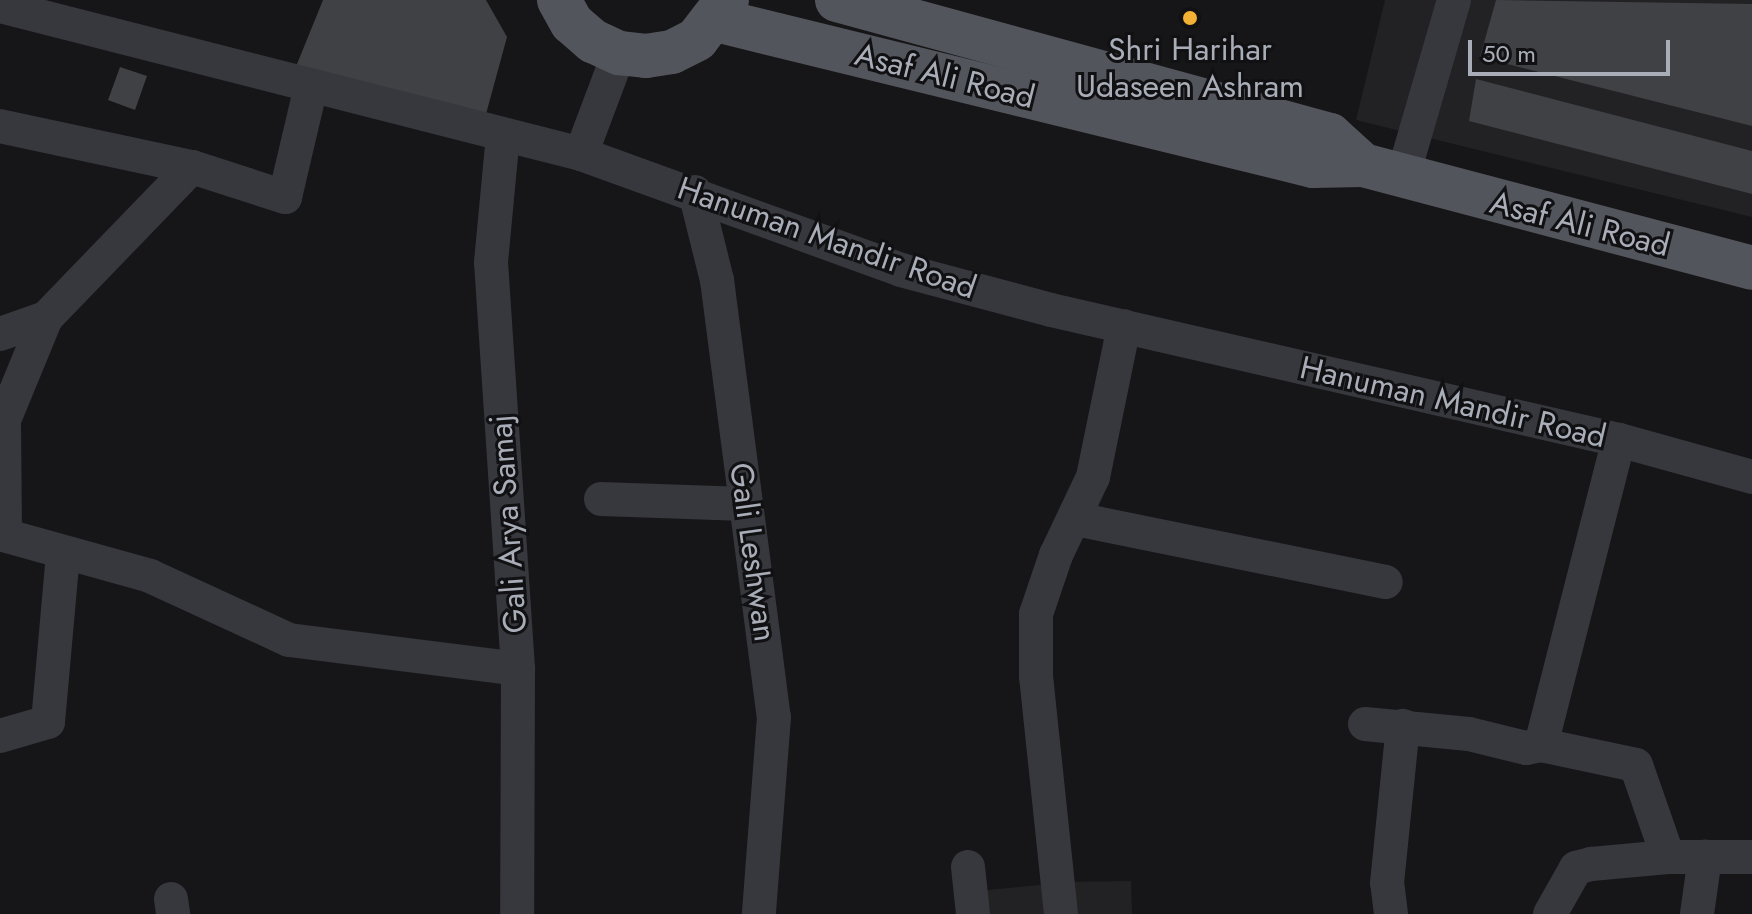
<!DOCTYPE html>
<html>
<head>
<meta charset="utf-8">
<style>
  body { margin:0 }
  #map { position:relative; width:1752px; height:914px; overflow:hidden; background:#161618; font-family:Jost,sans-serif }
  div>[style] { position:absolute }
  .built>* { inset:0; background:#222225 }
  .building>* { inset:0; background:#404145 }
  .minor>* { height:34px; margin:-17px; padding:0 17px; transform-origin:17px; border-radius:17px; background:#37383d }
  .major>* { height:44px; margin:-22px; padding:0 22px; transform-origin:22px; border-radius:22px; background:#53555c }
  .dots>* { width:22px; height:22px; translate:-50% -50%; box-sizing:border-box; border:4px solid #111113; border-radius:50% }
  span { translate:-50% -50%; white-space:nowrap; text-align:center; line-height:1.15; -webkit-text-stroke:6px #111113; paint-order:stroke }
  .poi-label { font-size:32px; color:#a8adb8 }
  .street-label { font-size:32px; color:#a8adb8 }
  .scale { position:absolute; left:1468px; top:40px; width:202px; height:36px; box-sizing:border-box; border:4px solid #a8adb8; border-top:0; padding-left:10px; font-size:24px; line-height:28px; white-space:nowrap; color:#a8adb8; -webkit-text-stroke:6px #111113; paint-order:stroke }
</style>
</head>
<body>
<div id="map">
  <div class="built">
    <i style="clip-path:polygon(1385px 0,1752px 0,1752px 217px,1356px 120px)"></i>
    <i style="clip-path:polygon(1131px 881px,1132px 914px,1066px 914px,1062px 882px)"></i>
    <i style="clip-path:polygon(1050px 884px,1053px 914px,980px 914px,978px 891px)"></i>
  </div>
  <div class="building">
    <i style="clip-path:polygon(323px 0,486px 0,507px 37px,483px 125px,295px 69px)"></i>
    <i style="clip-path:polygon(1496px 0,1752px 4px,1752px 126px,1480px 57px)"></i>
    <i style="clip-path:polygon(120px 67px,147px 76px,135px 110px,108px 100px)"></i>
    <i style="clip-path:polygon(1476px 79px,1752px 151px,1752px 194px,1469px 121px)"></i>
  </div>
  <div class="minor">
    <i style="left:0;top:6px;width:600px;rotate:14.29deg"></i>
    <i style="left:581px;top:154px;width:340px;rotate:19.9deg"></i>
    <i style="left:901px;top:270px;width:155px;rotate:14.9deg"></i>
    <i style="left:1051px;top:310px;width:583px;rotate:12.89deg"></i>
    <i style="left:1619px;top:440px;width:138px;rotate:15.5deg"></i>
    <i style="left:0;top:126px;width:196px;rotate:12.1deg"></i>
    <i style="left:503px;top:135px;width:128px;rotate:95.4deg"></i>
    <i style="left:491px;top:262px;width:408px;rotate:86.2deg"></i>
    <i style="left:518px;top:669px;width:245px;rotate:90.2deg"></i>
    <i style="left:581px;top:154px;width:108px;rotate:-69.4deg"></i>
    <i style="left:1402px;top:179px;width:186px;rotate:-73.8deg"></i>
    <i style="left:695px;top:192px;width:91px;rotate:76deg"></i>
    <i style="left:717px;top:280px;width:441px;rotate:82.6deg"></i>
    <i style="left:774px;top:717px;width:198px;rotate:94.4deg"></i>
    <i style="left:0;top:334px;width:49px;rotate:-19.2deg"></i>
    <i style="left:601px;top:499px;width:144px;rotate:2deg"></i>
    <i style="left:1076px;top:519px;width:316px;rotate:11.5deg"></i>
    <i style="left:0;top:534px;width:156px;rotate:15.6deg"></i>
    <i style="left:150px;top:576px;width:153px;rotate:24.7deg"></i>
    <i style="left:289px;top:640px;width:231px;rotate:7.2deg"></i>
    <i style="left:5px;top:535px;width:115px;rotate:-90.5deg"></i>
    <i style="left:4px;top:420px;width:110px;rotate:-67.6deg"></i>
    <i style="left:46px;top:318px;width:210px;rotate:-46deg"></i>
    <i style="left:192px;top:167px;width:98px;rotate:17.9deg"></i>
    <i style="left:285px;top:197px;width:114px;rotate:-76.8deg"></i>
    <i style="left:1365px;top:724px;width:104px;rotate:5.5deg"></i>
    <i style="left:1469px;top:734px;width:59px;rotate:13.8deg"></i>
    <i style="left:1526px;top:748px;width:15px;rotate:-11deg"></i>
    <i style="left:1541px;top:745px;width:315px;rotate:-75.7deg"></i>
    <i style="left:0;top:736px;width:50px;rotate:-16.3deg"></i>
    <i style="left:48px;top:722px;width:168px;rotate:-84.9deg"></i>
    <i style="left:1541px;top:745px;width:97px;rotate:11.9deg"></i>
    <i style="left:1636px;top:765px;width:97px;rotate:70.8deg"></i>
    <i style="left:968px;top:867px;width:47px;rotate:83.9deg"></i>
    <i style="left:171px;top:899px;width:15px;rotate:82deg"></i>
    <i style="left:1061px;top:914px;width:238px;rotate:-96deg"></i>
    <i style="left:1036px;top:677px;width:63px;rotate:-90deg"></i>
    <i style="left:1036px;top:614px;width:62px;rotate:-71.3deg"></i>
    <i style="left:1056px;top:555px;width:86px;rotate:-64.6deg"></i>
    <i style="left:1093px;top:477px;width:154px;rotate:-78.4deg"></i>
    <i style="left:1391px;top:914px;width:31px;rotate:-97deg"></i>
    <i style="left:1387px;top:883px;width:158px;rotate:-84.2deg"></i>
    <i style="left:1550px;top:914px;width:53px;rotate:-60.5deg"></i>
    <i style="left:1576px;top:868px;width:16px;rotate:-15deg"></i>
    <i style="left:1591px;top:864px;width:77px;rotate:-5.2deg"></i>
    <i style="left:1668px;top:857px;width:84px"></i>
    <i style="left:1697px;top:914px;width:58px;rotate:-82deg"></i>
  </div>
  <div class="major">
    <i style="left:559px;top:0;width:26px;rotate:61deg"></i>
    <i style="left:572px;top:23px;width:28px;rotate:41deg"></i>
    <i style="left:593px;top:41px;width:29px;rotate:25deg"></i>
    <i style="left:619px;top:53px;width:27px;rotate:6deg"></i>
    <i style="left:646px;top:56px;width:26px;rotate:-9deg"></i>
    <i style="left:672px;top:52px;width:28px;rotate:-27deg"></i>
    <i style="left:697px;top:39px;width:49px;rotate:-52.4deg"></i>
    <i style="left:837px;top:0;width:511px;rotate:15.31deg"></i>
    <i style="left:1330px;top:135px;width:45px;rotate:42.3deg"></i>
    <i style="left:716px;top:20px;width:615px;rotate:13.74deg"></i>
    <i style="left:1313px;top:166px;width:50px;rotate:-1.1deg"></i>
    <i style="left:1363px;top:165px;width:402px;rotate:14.8deg"></i>
  </div>
  <div class="dots">
    <i style="left:1190px;top:18px;background:#f2b134"></i>
  </div>
  <div class="poi-label">
    <span style="left:1190px;top:68px">Shri Harihar<br>Udaseen Ashram</span>
  </div>
  <div class="street-label">
    <span style="left:945px;top:76px;rotate:14deg">Asaf Ali Road</span>
    <span style="left:1580px;top:224px;rotate:14deg">Asaf Ali Road</span>
    <span style="left:827px;top:238px;rotate:19deg">Hanuman Mandir Road</span>
    <span style="left:1453px;top:402px;rotate:13deg">Hanuman Mandir Road</span>
    <span style="left:508px;top:524px;rotate:-94deg">Gali Arya Samaj</span>
    <span style="left:753px;top:552px;rotate:82deg">Gali Leshwan</span>
  </div>
  <div class="scale">50 m</div>
</div>
</body>
</html>
